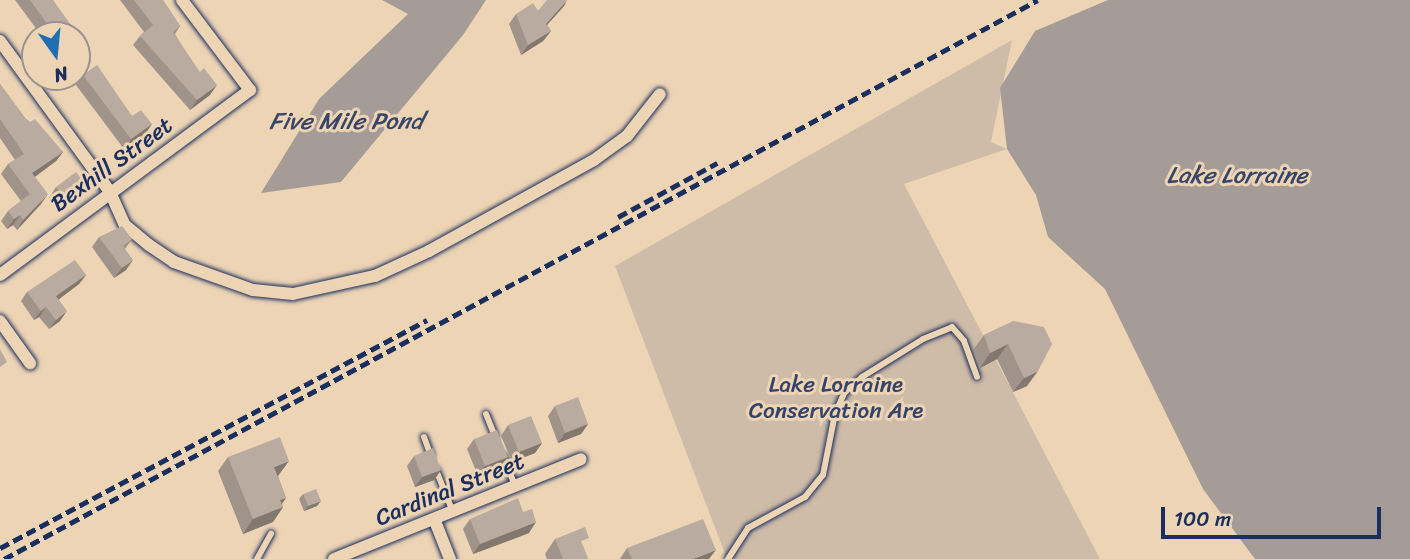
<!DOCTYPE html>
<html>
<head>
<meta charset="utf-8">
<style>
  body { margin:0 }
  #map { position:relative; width:1410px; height:559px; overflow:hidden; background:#edd4b5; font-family:Sriracha,sans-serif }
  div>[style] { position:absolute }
  .green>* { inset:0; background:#cfbca8 }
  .water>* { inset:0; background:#a59b97 }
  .roads { filter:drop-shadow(0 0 2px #1b2f5e) drop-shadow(0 0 2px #1b2f5e) }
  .service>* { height:6px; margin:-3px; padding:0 3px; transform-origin:3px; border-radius:3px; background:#edd4b5 }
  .minor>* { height:12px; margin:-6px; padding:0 6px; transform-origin:6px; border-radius:6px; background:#edd4b5 }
  .rail>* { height:4.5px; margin-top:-2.25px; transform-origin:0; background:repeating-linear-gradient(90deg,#1b2f5e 0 10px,transparent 0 15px) }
  .wall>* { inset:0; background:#9f938a }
  .shaded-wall>* { inset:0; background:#827870 }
  .building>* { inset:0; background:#b9aba0 }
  span { translate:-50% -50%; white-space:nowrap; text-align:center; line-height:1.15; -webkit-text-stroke:6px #edd4b5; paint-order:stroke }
  .street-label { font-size:23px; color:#1b2f5e }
  .park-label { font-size:23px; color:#364469 }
  .water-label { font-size:24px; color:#374569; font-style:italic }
  .north { position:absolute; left:21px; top:21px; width:70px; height:70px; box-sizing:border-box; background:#edd4b5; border:2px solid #999292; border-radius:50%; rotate:165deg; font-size:19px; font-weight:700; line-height:28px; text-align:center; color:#1b2f5e }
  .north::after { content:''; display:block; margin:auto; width:24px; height:32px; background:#1f6fb2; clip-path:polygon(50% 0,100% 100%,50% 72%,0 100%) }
  .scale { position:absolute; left:1161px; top:507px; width:220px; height:32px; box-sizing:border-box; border:4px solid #1b2f5e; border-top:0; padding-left:9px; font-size:21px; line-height:24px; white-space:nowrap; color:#1b2f5e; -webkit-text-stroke:5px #edd4b5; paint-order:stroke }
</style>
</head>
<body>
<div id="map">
  <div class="green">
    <i style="clip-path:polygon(1012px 40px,991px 142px,1007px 149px,904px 184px,1100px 559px,727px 559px,615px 266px)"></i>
  </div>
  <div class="water">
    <i style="clip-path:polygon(382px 0,486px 0,463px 35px,341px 182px,261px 193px,319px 99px,408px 14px)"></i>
    <i style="clip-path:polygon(1108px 0,1410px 0,1410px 559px,1255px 559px,1203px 489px,1105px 289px,1048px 237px,1036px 195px,1007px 149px,1000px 88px,1035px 31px)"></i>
  </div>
  <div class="roads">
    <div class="service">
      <i style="left:486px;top:414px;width:24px;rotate:68deg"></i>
      <i style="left:424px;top:437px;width:20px;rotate:70deg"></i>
      <i style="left:503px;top:456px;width:31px;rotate:68deg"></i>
      <i style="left:436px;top:470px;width:45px;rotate:68deg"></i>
      <i style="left:257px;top:559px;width:29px;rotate:-61deg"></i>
      <i style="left:728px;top:559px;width:37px;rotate:-57deg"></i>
      <i style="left:748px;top:528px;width:65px;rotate:-28.5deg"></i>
      <i style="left:805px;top:497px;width:28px;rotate:-51deg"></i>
      <i style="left:823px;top:475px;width:62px;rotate:-78.9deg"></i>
      <i style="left:835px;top:414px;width:24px;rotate:-66deg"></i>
      <i style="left:845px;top:392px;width:23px;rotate:-41deg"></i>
      <i style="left:862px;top:377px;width:72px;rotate:-31.9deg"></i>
      <i style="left:923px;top:339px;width:31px;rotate:-22deg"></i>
      <i style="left:952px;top:327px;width:18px;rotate:49deg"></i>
      <i style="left:964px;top:341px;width:38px;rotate:70deg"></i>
    </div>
    <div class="minor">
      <i style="left:0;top:41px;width:187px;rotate:53.9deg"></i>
      <i style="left:110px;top:192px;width:36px;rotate:66deg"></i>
      <i style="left:125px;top:225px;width:31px;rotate:40deg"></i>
      <i style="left:149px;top:245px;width:30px;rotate:34deg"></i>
      <i style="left:174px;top:262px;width:84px;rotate:19.5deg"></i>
      <i style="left:253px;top:290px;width:40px;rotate:5.7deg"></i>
      <i style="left:293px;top:294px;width:84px;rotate:-12.4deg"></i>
      <i style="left:375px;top:276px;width:60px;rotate:-24.8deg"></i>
      <i style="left:429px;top:251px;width:188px;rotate:-28.9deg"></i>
      <i style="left:594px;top:160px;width:41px;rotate:-36deg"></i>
      <i style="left:627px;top:136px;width:53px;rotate:-51.8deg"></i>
      <i style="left:0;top:275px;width:311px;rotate:-36.5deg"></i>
      <i style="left:250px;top:90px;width:113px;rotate:-127.1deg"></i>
      <i style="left:0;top:321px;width:52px;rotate:54.5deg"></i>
      <i style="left:435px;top:521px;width:41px;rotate:68.5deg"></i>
      <i style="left:334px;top:559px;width:266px;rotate:-22deg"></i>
    </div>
  </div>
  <div class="rail">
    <i style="left:618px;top:217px;width:113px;rotate:-28.6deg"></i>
    <i style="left:0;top:548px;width:484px;rotate:-28.1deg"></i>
    <i style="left:4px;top:559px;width:1175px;rotate:-28.4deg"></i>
  </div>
  <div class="wall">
    <i style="clip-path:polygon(15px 0,53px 0,65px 35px,41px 35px)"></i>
    <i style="clip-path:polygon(120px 0,163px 0,180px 26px,175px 34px,210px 95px,190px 110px,133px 45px,140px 36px,144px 32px)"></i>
    <i style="clip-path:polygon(564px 6px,547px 25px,551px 31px,543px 41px,521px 55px,509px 24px,516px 14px)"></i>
    <i style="clip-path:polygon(83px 75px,132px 116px,152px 124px,145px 134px,124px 149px,76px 85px)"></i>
    <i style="clip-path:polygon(0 84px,25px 118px,63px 152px,56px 161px,35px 177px,41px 204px,17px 230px,13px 225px,7px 229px,1px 221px,8px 211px,21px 201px,1px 174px,8px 164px,15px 160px,0 138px)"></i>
    <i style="clip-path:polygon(56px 187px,78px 193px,58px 209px,49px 198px)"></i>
    <i style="clip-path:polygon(99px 237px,132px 239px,125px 249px,126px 270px,114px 278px,92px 247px)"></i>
    <i style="clip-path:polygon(86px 275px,79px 284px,59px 299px,60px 321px,49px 329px,39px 317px,34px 320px,21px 301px,27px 292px)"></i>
    <i style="clip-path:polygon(1014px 321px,1027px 386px,1013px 392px,997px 359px,980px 368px,973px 350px,984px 335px)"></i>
    <i style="clip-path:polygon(555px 406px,588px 424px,581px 434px,558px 443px,548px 416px)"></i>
    <i style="clip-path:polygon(508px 425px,542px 443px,535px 453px,512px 462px,501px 436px)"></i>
    <i style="clip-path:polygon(474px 439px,508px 457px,501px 467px,478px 476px,467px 449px)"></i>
    <i style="clip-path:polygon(414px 456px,441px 470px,434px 480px,415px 487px,407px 466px)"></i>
    <i style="clip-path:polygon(228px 457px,278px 476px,286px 498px,282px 504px,283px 507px,273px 522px,243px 534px,218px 471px)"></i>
    <i style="clip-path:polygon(303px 494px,317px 506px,304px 511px,299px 499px)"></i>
    <i style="clip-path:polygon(470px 519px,529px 533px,473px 554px,463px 529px)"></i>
    <i style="clip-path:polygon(555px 539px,583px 546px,588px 559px,547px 559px,545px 554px)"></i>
    <i style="clip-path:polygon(627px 548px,709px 559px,620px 559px)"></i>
  </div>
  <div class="shaded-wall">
    <i style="clip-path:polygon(567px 0,564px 6px,539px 34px,546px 24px)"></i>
    <i style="clip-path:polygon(71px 25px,65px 35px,58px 35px)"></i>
    <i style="clip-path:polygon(551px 31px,543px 41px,521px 55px,528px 45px)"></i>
    <i style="clip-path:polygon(217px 85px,210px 95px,190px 110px,197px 100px)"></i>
    <i style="clip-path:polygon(152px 124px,145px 134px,124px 149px,131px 139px)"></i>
    <i style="clip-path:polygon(63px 152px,56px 161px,26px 183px,32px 173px)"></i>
    <i style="clip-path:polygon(85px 183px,78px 193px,58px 209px,65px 198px)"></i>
    <i style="clip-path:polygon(48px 194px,41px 204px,17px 230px,23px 220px)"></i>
    <i style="clip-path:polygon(20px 215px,13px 225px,7px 229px,14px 219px)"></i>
    <i style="clip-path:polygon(133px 260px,126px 270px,114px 278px,122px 268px)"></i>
    <i style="clip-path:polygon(86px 275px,79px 284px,50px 306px,56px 296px)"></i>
    <i style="clip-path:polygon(46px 307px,39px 317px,34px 320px,41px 311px)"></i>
    <i style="clip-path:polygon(67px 311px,60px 321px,49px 329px,56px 320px)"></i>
    <i style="clip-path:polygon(1008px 344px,997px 359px,980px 368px,990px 353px)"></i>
    <i style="clip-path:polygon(1038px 371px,1027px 386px,1013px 392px,1024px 378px)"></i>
    <i style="clip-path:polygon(588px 424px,581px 434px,558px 443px,565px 433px)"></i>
    <i style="clip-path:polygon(542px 443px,535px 453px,512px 462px,519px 452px)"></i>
    <i style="clip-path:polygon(508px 457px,501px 467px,478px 476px,485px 466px)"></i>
    <i style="clip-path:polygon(289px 461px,278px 476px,264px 481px,274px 467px)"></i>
    <i style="clip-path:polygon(441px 470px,434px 480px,415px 487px,422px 477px)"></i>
    <i style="clip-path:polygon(286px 498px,278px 509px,283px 507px,273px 522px,243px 534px,253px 519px,280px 500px)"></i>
    <i style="clip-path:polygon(321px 501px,317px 506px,304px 511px,308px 506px)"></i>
    <i style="clip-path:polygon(536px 522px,529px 533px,473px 554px,480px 544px)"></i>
    <i style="clip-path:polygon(716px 550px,709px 559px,693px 559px)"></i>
  </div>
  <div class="building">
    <i style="clip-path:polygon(30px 0,53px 0,71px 25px,58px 35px,55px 35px)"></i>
    <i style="clip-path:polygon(134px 0,163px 0,180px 26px,173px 32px,200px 72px,204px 68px,217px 85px,197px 100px,140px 36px,153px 25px)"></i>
    <i style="clip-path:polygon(547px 0,567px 0,546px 24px,551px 31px,528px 45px,516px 14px,533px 3px,538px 11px)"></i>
    <i style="clip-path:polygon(97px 65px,132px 116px,141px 110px,152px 124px,131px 139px,83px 75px)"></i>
    <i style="clip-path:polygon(0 84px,25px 118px,30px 122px,35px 119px,63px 152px,32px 173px,48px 194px,23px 220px,20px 215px,14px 219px,8px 211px,30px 194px,8px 164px,24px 154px,0 119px)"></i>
    <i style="clip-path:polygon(76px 172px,85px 183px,65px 198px,56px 187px)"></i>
    <i style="clip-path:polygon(122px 226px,132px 239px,123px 246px,133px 260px,122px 268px,99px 237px)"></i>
    <i style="clip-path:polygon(75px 260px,86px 275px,56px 296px,67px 311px,56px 320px,46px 307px,41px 311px,27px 292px)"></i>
    <i style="clip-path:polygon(1014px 321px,1044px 327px,1052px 344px,1038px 371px,1024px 378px,1008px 344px,990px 353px,984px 335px)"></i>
    <i style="clip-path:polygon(0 349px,7px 362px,0 367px)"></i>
    <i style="clip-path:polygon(578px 397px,588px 424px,565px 433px,555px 406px)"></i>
    <i style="clip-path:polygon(531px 416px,542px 443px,519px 452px,508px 425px)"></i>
    <i style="clip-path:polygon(497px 430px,508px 457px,485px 466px,474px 439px)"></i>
    <i style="clip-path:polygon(280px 437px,289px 461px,274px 467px,286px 498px,280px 500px,283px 507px,253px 519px,228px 457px)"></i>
    <i style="clip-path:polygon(433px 448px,441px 470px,422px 477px,414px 456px)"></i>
    <i style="clip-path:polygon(316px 489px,321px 501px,308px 506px,303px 494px)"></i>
    <i style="clip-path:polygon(518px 498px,523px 512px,532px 509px,536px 522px,480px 544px,470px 519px)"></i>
    <i style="clip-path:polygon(703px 519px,716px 550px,693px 559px,632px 559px,627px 548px)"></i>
    <i style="clip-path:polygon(585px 527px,589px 538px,581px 541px,588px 559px,563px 559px,555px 539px)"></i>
  </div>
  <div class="street-label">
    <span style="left:112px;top:165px;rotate:-36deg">Bexhill Street</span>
    <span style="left:450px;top:490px;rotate:-22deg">Cardinal Street</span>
  </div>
  <div class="park-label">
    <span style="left:836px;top:398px">Lake Lorraine<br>Conservation Are</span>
  </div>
  <div class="water-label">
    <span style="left:346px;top:122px">Five Mile Pond</span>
    <span style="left:1237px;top:176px">Lake Lorraine</span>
  </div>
  <div class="north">N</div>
  <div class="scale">100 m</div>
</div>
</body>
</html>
